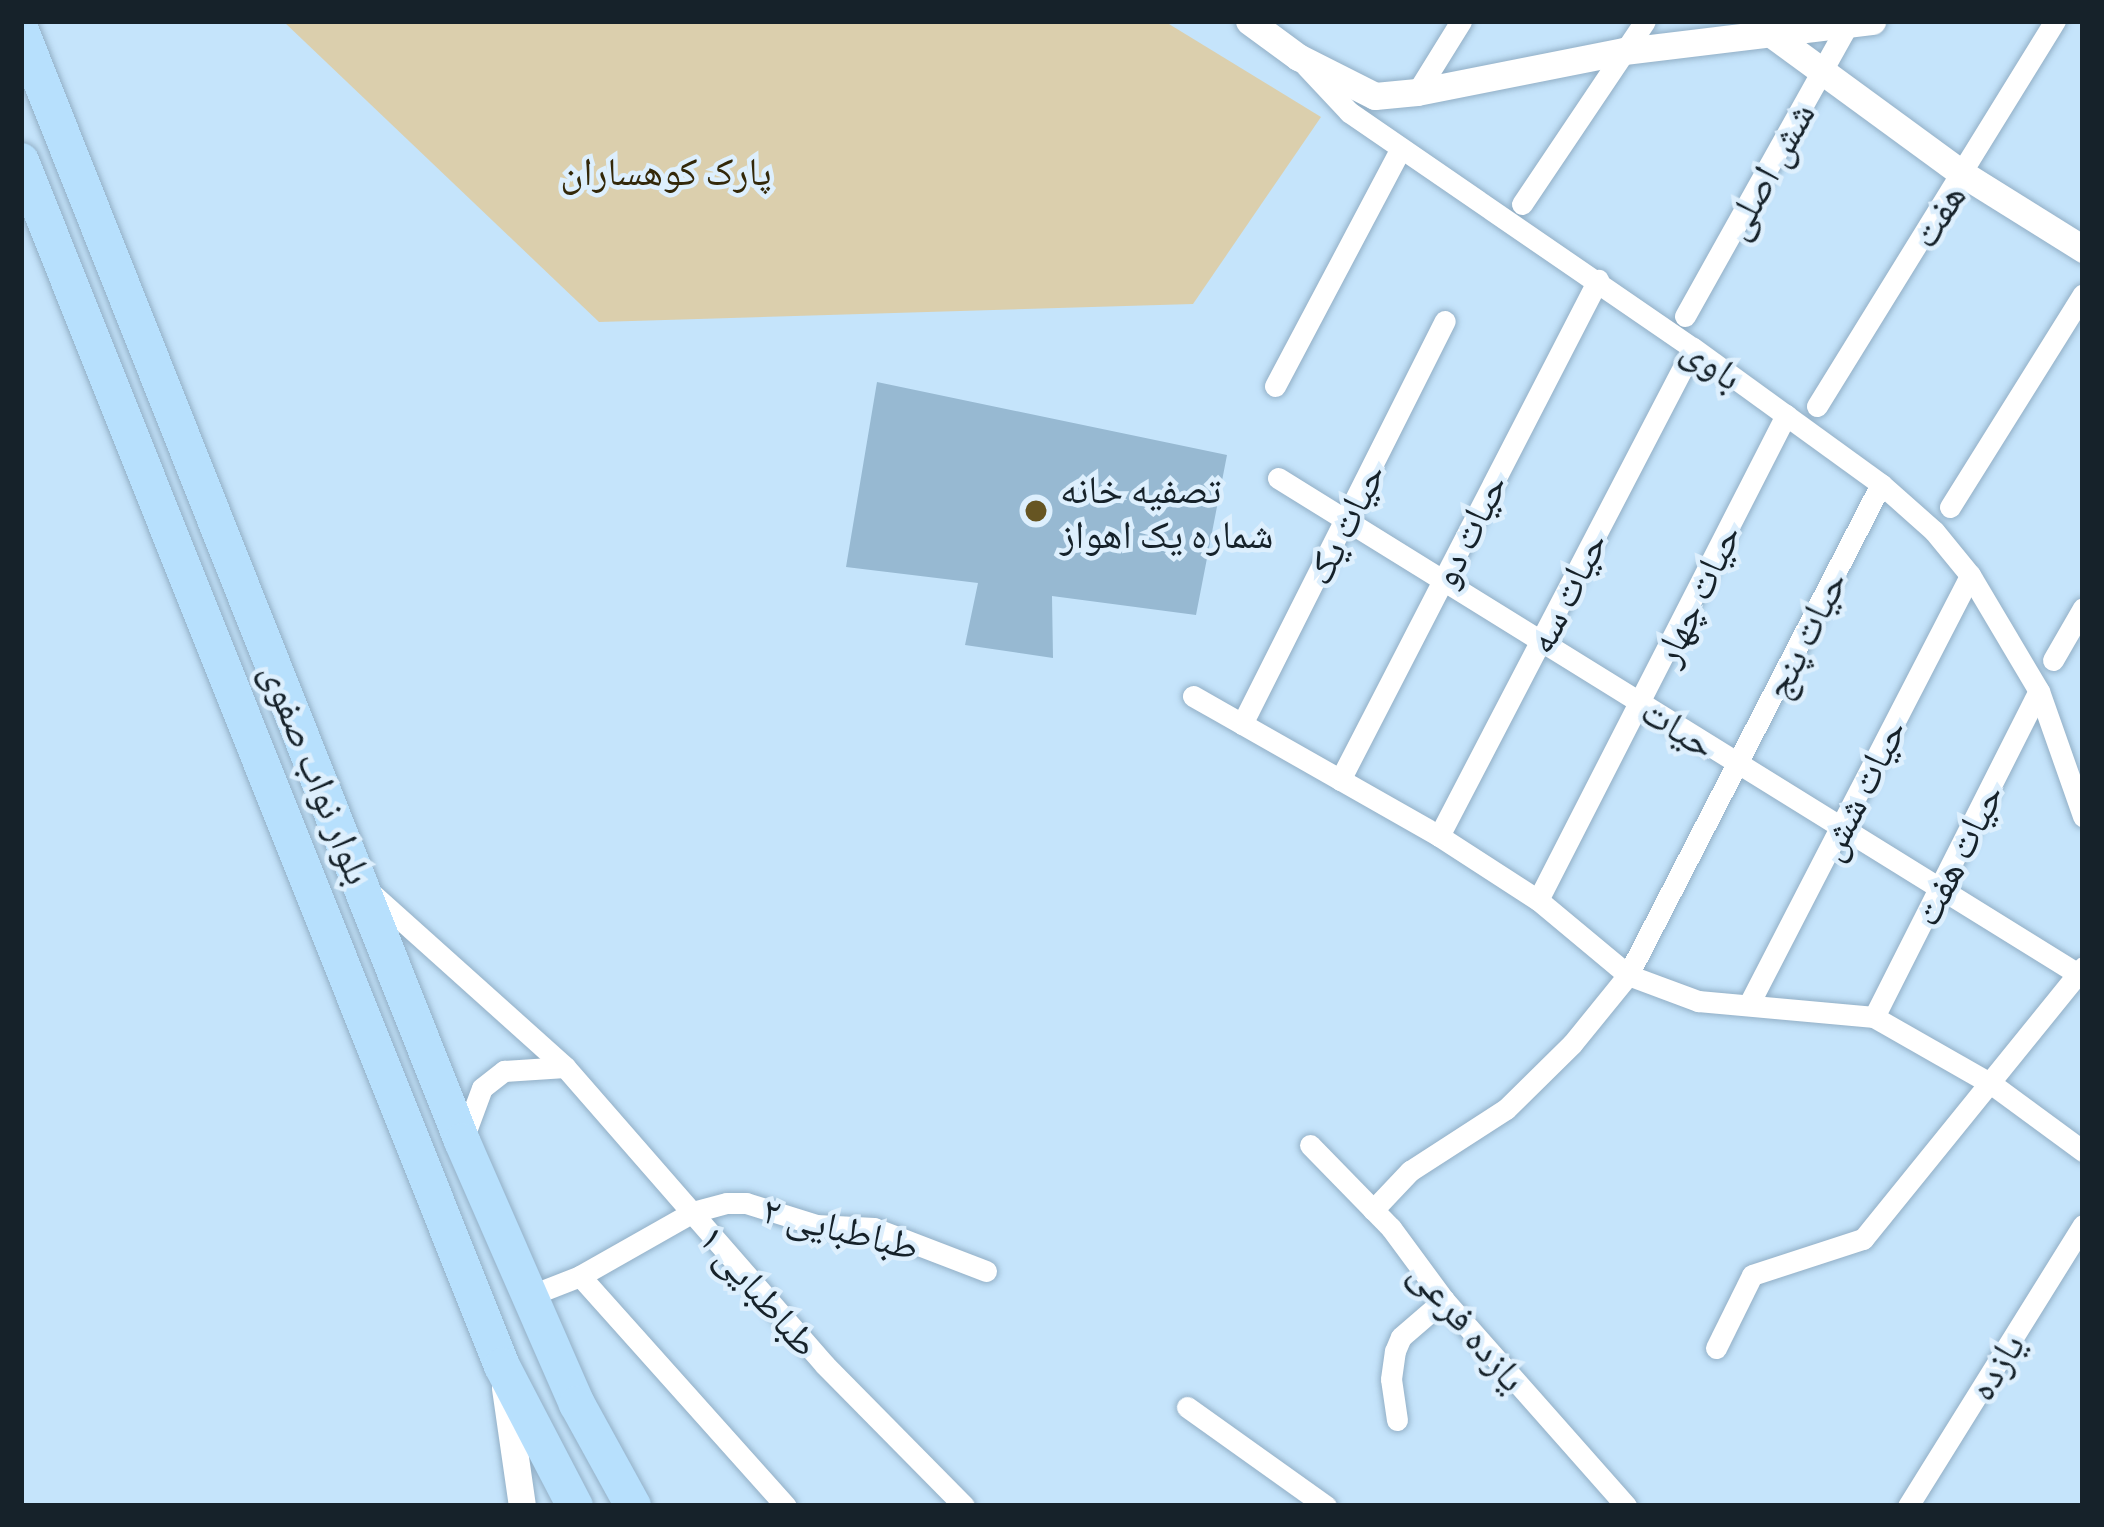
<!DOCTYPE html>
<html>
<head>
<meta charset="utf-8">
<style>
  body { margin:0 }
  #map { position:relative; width:2104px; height:1527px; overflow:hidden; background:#c5e4fb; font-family:Barlow,"Noto Naskh Arabic",sans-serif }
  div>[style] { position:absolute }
  .green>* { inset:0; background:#dbcfad }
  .building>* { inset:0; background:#97b9d2 }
  .roads { filter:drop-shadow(0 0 3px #92afc6) drop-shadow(0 0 3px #92afc6) }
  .minor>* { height:21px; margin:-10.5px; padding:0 10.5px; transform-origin:10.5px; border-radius:10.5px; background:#fff }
  .tertiary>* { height:27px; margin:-13.5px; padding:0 13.5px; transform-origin:13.5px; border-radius:13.5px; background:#fff }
  .primary>* { height:36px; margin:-18px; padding:0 18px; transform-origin:18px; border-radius:18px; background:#b7e0fd }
  .dots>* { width:33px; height:33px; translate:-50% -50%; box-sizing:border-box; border:6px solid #ddeffd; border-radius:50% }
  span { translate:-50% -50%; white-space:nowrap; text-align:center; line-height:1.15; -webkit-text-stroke:9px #ddeffd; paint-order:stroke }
  .park-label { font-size:39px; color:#332809 }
  .street-label { font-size:39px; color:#16222a }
  .poi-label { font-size:39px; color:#16222a }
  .left { translate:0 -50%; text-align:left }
  .frame { position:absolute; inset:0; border:24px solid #16222a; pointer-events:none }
</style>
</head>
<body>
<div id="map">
  <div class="green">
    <i style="clip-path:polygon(283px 21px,1164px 21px,1321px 117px,1193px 304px,599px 322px)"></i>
  </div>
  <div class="building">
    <i style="clip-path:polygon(877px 382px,1227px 455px,1196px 615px,1052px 596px,1053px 658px,965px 645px,978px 583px,846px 567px)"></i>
  </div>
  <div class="roads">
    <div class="minor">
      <i style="left:1306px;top:66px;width:63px;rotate:46.9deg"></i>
      <i style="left:1349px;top:112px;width:417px;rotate:34.5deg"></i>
      <i style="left:1693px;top:348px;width:232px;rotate:35.9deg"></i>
      <i style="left:1881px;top:484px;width:71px;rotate:41.6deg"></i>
      <i style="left:1934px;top:531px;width:57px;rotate:50.7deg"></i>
      <i style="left:1970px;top:575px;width:135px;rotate:59.3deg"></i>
      <i style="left:2039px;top:691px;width:133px;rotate:70.6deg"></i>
      <i style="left:1417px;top:92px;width:84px;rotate:-58.2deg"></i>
      <i style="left:1522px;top:204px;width:220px;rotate:-56.1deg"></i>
      <i style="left:1685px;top:316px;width:338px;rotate:-60.8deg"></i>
      <i style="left:1275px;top:386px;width:269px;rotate:-62.1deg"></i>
      <i style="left:1817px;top:406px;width:453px;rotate:-58.3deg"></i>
      <i style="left:1278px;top:478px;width:944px;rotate:31.79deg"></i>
      <i style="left:1950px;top:507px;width:251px;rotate:-58deg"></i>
      <i style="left:2053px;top:660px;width:60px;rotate:-60deg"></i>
      <i style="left:1193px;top:696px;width:283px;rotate:29.6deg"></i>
      <i style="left:1439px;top:836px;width:118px;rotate:32.9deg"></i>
      <i style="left:1538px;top:900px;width:117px;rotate:39.8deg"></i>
      <i style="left:1628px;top:975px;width:75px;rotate:20.4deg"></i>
      <i style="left:1698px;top:1001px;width:177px;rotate:5.2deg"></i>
      <i style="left:1874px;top:1017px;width:137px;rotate:29.7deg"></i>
      <i style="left:1993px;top:1085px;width:112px;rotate:36.3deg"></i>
      <i style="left:1242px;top:724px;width:451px;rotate:-63.3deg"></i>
      <i style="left:1340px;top:780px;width:563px;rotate:-62.71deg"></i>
      <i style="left:1439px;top:836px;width:550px;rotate:-62.5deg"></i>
      <i style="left:369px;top:891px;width:263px;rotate:41.9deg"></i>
      <i style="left:565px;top:1067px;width:395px;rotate:48.9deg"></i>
      <i style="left:825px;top:1365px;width:198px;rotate:45.4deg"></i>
      <i style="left:1538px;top:900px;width:545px;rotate:-62.92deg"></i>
      <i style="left:1750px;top:1002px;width:480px;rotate:-62.7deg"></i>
      <i style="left:1874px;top:1017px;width:365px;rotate:-63.2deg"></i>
      <i style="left:463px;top:1139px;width:54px;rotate:-69.6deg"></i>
      <i style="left:482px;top:1088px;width:28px;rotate:-38deg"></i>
      <i style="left:504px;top:1071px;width:61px;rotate:-3.8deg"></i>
      <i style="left:1310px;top:1145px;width:116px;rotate:45.7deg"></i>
      <i style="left:1391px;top:1228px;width:89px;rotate:53.6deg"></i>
      <i style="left:1444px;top:1300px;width:275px;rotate:48.5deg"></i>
      <i style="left:1373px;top:1210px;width:54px;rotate:-46.5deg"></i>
      <i style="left:1410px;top:1171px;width:114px;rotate:-32.9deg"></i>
      <i style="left:1506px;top:1109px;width:93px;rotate:-44.6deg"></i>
      <i style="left:1572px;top:1044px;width:89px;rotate:-50.9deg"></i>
      <i style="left:1628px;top:975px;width:552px;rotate:-62.74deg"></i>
      <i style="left:580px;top:1276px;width:130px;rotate:-29.5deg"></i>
      <i style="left:693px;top:1212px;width:35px;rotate:-15deg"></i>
      <i style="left:727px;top:1203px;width:19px"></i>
      <i style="left:746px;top:1203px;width:73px;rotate:17.4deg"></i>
      <i style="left:816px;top:1225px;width:58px;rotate:3deg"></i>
      <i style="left:874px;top:1228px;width:120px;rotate:21deg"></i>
      <i style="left:529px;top:1296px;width:55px;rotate:-21.4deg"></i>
      <i style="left:580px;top:1276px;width:309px;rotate:48.2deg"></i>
      <i style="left:1716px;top:1348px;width:81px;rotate:-63.7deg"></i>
      <i style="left:1752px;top:1275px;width:117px;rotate:-18deg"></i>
      <i style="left:1863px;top:1239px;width:350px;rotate:-51deg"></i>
      <i style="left:1187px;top:1407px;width:171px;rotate:35.5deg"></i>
      <i style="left:1397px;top:1420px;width:41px;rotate:-98.3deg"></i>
      <i style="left:1391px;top:1379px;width:28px;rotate:-82deg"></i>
      <i style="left:1395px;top:1351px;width:15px;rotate:-67deg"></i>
      <i style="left:1401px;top:1337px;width:57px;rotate:-40.7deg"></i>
      <i style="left:1908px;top:1506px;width:331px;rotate:-58.1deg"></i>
    </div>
    <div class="tertiary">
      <i style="left:1249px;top:21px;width:61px;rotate:36.3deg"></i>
      <i style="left:1298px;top:57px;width:86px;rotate:26.9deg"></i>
      <i style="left:1375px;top:96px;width:42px;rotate:-5.4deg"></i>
      <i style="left:1417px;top:92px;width:212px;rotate:-11.2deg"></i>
      <i style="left:1625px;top:51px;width:249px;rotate:-6.9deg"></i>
      <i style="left:1766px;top:30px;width:244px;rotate:36.2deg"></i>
      <i style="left:1963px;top:174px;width:142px;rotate:32deg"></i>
      <i style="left:505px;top:1388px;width:119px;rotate:81.8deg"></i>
    </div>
    <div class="primary">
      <i style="left:21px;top:31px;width:1194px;rotate:68.33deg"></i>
      <i style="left:462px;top:1141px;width:287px;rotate:66.4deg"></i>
      <i style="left:577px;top:1404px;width:116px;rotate:61.2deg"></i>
      <i style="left:21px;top:161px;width:1297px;rotate:68.24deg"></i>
      <i style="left:502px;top:1366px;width:158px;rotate:62.5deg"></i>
    </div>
  </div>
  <div class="dots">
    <i style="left:1036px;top:511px;background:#652"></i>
  </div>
  <div class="park-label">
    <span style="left:666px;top:170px">پارک کوهساران</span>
  </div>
  <div class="street-label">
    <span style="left:1767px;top:170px;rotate:-61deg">شش اصلی</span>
    <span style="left:1937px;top:215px;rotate:-58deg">هفت</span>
    <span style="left:1713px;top:362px;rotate:36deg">باوی</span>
    <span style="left:1344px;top:523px;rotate:-63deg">حیات یک</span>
    <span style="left:1468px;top:530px;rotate:-63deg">حیات دو</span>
    <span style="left:1566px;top:592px;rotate:-63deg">حیات سه</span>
    <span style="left:1696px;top:594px;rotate:-64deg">حیات چهار</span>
    <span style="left:1804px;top:634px;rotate:-63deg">حیات پنج</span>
    <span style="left:1679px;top:727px;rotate:32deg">حیات</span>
    <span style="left:318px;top:773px;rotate:68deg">بلوار نواب صفوی</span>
    <span style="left:1860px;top:789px;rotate:-63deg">حیات شش</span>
    <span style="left:1957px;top:854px;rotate:-63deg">حیات هفت</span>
    <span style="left:841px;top:1227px;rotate:14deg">طباطبایی ۲</span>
    <span style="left:760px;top:1290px;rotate:49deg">طباطبایی ۱</span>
    <span style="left:1469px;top:1325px;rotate:50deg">یازده فرعی</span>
    <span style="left:1995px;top:1366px;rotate:-58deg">یازده</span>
  </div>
  <div class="poi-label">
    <span class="left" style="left:1060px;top:511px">تصفیه خانه<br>شماره یک اهواز</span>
  </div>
  <div class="frame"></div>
</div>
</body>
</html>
